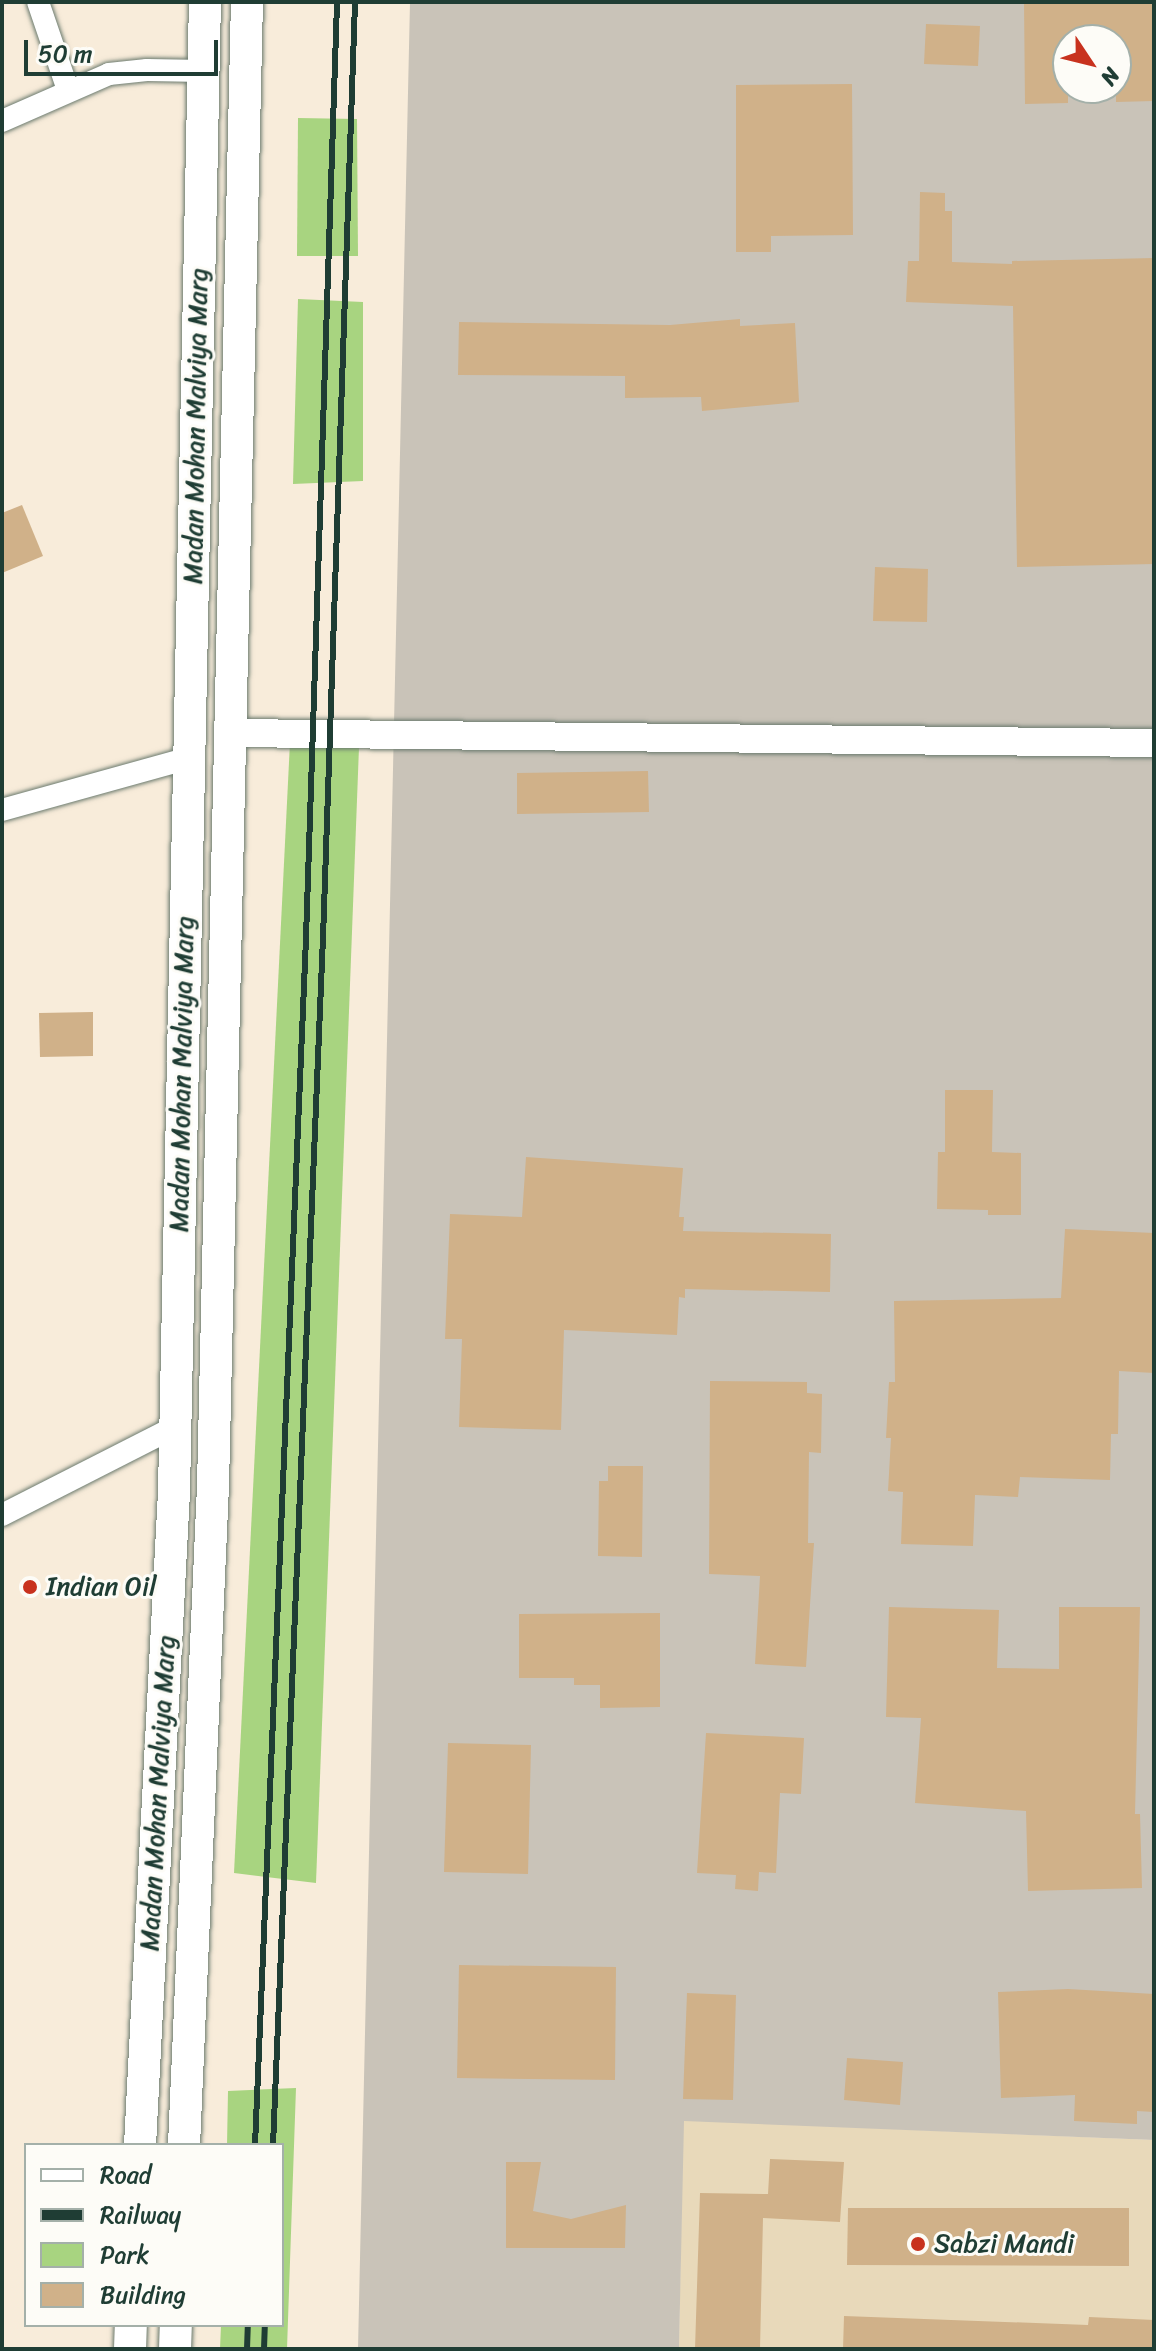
<!DOCTYPE html>
<html>
<head>
<meta charset="utf-8">
<style>
  body { margin:0 }
  #map { position:relative; width:1156px; height:2351px; overflow:hidden; background:#f8ecda; font-family:Sriracha,sans-serif }
  div>[style] { position:absolute }
  .built>* { inset:0; background:#e8d9ba }
  .industrial>* { inset:0; background:#c9c3b8 }
  .green>* { inset:0; background:#a8d480 }
  .building>* { inset:0; background:#d0b189 }
  .roads { filter:drop-shadow(0 0 2px #6b7a6e) drop-shadow(0 0 2px #6b7a6e) }
  .minor>* { height:22px; margin:-11px; padding:0 11px; transform-origin:11px; border-radius:11px; background:#fff }
  .tertiary>* { height:28px; margin:-14px; padding:0 14px; transform-origin:14px; border-radius:14px; background:#fff }
  .secondary>* { height:32px; margin:-16px; padding:0 16px; transform-origin:16px; border-radius:16px; background:#fff }
  .rail>* { height:6px; margin:-3px; padding:0 3px; transform-origin:3px; border-radius:3px; background:#1f3d34 }
  .dots>* { width:22px; height:22px; translate:-50% -50%; box-sizing:border-box; border:4px solid #fdfcf7; border-radius:50% }
  span { translate:-50% -50%; white-space:nowrap; text-align:center; line-height:1.15; -webkit-text-stroke:6px #fdfcf7; paint-order:stroke }
  .street-label { font-size:26px; color:#1f3d34 }
  .poi-label { font-size:26px; color:#1f3d34 }
  .left { translate:0 -50%; text-align:left }
  .frame { position:absolute; inset:0; border:4px solid #1f3d34; pointer-events:none }
  .legend { position:absolute; left:24px; top:2143px; width:260px; height:184px; box-sizing:border-box; background:#fdfcf7; border:2px solid #a4b0a9; margin:0; padding:10px 14px; list-style:none; font-size:24px; color:#1f3d34 }
  .legend li { display:flex; align-items:center; gap:16px; height:40px }
  .legend b { width:40px; border:2px solid #a4b0a9 }
  .north { position:absolute; left:1052px; top:24px; width:80px; height:80px; box-sizing:border-box; background:#fdfcf7; border:2px solid #a4b0a9; border-radius:50%; rotate:125deg; font-size:22px; font-weight:700; line-height:32px; text-align:center; color:#1f3d34 }
  .north::after { content:''; display:block; margin:auto; width:28px; height:36px; background:#c8321e; clip-path:polygon(50% 0,100% 100%,50% 72%,0 100%) }
  .scale { position:absolute; left:24px; top:40px; width:194px; height:36px; box-sizing:border-box; border:4px solid #1f3d34; border-top:0; padding-left:10px; font-size:24px; line-height:28px; white-space:nowrap; color:#1f3d34; -webkit-text-stroke:6px #fdfcf7; paint-order:stroke }
</style>
</head>
<body>
<div id="map">
  <div class="built">
    <i style="clip-path:polygon(683px 2120px,1154px 2140px,1154px 2349px,679px 2349px)"></i>
  </div>
  <div class="industrial">
    <i style="clip-path:polygon(evenodd,410px 2px,1154px 2px,1154px 2140px,684px 2121px,679px 2349px,358px 2349px,410px 2px,1068px 40px,1116px 40px,1116px 88px,1068px 88px,1068px 40px)"></i>
  </div>
  <div class="green">
    <i style="clip-path:polygon(298px 118px,357px 119px,358px 256px,297px 256px)"></i>
    <i style="clip-path:polygon(298px 299px,363px 302px,363px 481px,293px 484px)"></i>
    <i style="clip-path:polygon(290px 742px,359px 747px,316px 1883px,234px 1873px)"></i>
    <i style="clip-path:polygon(296px 2088px,287px 2349px,220px 2349px,221px 2325px,282px 2325px,282px 2145px,227px 2145px,228px 2091px)"></i>
  </div>
  <div class="building">
    <i style="clip-path:polygon(1024px 2px,1154px 2px,1154px 101px,1116px 102px,1116px 40px,1068px 40px,1068px 103px,1025px 104px)"></i>
    <i style="clip-path:polygon(926px 24px,980px 26px,978px 66px,924px 64px)"></i>
    <i style="clip-path:polygon(852px 84px,853px 235px,771px 236px,771px 252px,736px 252px,736px 85px)"></i>
    <i style="clip-path:polygon(920px 192px,945px 193px,945px 211px,952px 211px,952px 262px,1012px 264px,1012px 261px,1154px 258px,1154px 564px,1017px 567px,1013px 306px,906px 302px,908px 261px,919px 261px)"></i>
    <i style="clip-path:polygon(740px 319px,740px 326px,795px 323px,799px 402px,702px 411px,701px 397px,625px 398px,625px 376px,458px 375px,459px 322px,670px 325px)"></i>
    <i style="clip-path:polygon(22px 505px,43px 556px,2px 573px,2px 513px)"></i>
    <i style="clip-path:polygon(875px 567px,928px 569px,927px 622px,873px 621px)"></i>
    <i style="clip-path:polygon(648px 771px,649px 812px,517px 814px,517px 773px)"></i>
    <i style="clip-path:polygon(93px 1012px,93px 1056px,40px 1057px,39px 1013px)"></i>
    <i style="clip-path:polygon(945px 1090px,993px 1090px,992px 1152px,1021px 1153px,1021px 1215px,988px 1215px,988px 1210px,937px 1209px,938px 1152px,945px 1152px)"></i>
    <i style="clip-path:polygon(526px 1157px,683px 1168px,679px 1217px,684px 1217px,683px 1231px,831px 1234px,830px 1292px,685px 1289px,685px 1298px,679px 1297px,677px 1335px,564px 1330px,561px 1430px,459px 1427px,462px 1339px,445px 1339px,450px 1214px,522px 1217px)"></i>
    <i style="clip-path:polygon(1065px 1229px,1154px 1233px,1154px 1373px,1119px 1371px,1118px 1434px,1111px 1434px,1110px 1480px,1020px 1477px,1018px 1497px,975px 1495px,973px 1546px,901px 1544px,903px 1492px,888px 1491px,891px 1438px,886px 1438px,889px 1382px,895px 1382px,894px 1301px,1061px 1298px)"></i>
    <i style="clip-path:polygon(710px 1381px,807px 1382px,807px 1393px,822px 1394px,821px 1453px,809px 1452px,808px 1543px,814px 1543px,806px 1667px,755px 1664px,760px 1576px,709px 1574px)"></i>
    <i style="clip-path:polygon(608px 1466px,643px 1466px,642px 1557px,598px 1556px,599px 1481px,608px 1481px)"></i>
    <i style="clip-path:polygon(889px 1607px,999px 1610px,997px 1668px,1059px 1669px,1059px 1607px,1140px 1607px,1135px 1814px,1140px 1814px,1142px 1888px,1028px 1891px,1026px 1811px,915px 1803px,921px 1718px,886px 1717px)"></i>
    <i style="clip-path:polygon(660px 1613px,660px 1707px,600px 1708px,600px 1685px,574px 1685px,574px 1678px,519px 1678px,519px 1614px)"></i>
    <i style="clip-path:polygon(706px 1733px,804px 1738px,801px 1794px,780px 1793px,776px 1873px,759px 1872px,758px 1891px,735px 1889px,736px 1875px,697px 1873px)"></i>
    <i style="clip-path:polygon(448px 1743px,531px 1745px,528px 1874px,444px 1872px)"></i>
    <i style="clip-path:polygon(459px 1965px,616px 1967px,615px 2080px,457px 2078px)"></i>
    <i style="clip-path:polygon(1068px 1989px,1154px 1994px,1154px 2112px,1137px 2111px,1137px 2124px,1074px 2121px,1075px 2095px,1001px 2098px,998px 1992px)"></i>
    <i style="clip-path:polygon(687px 1993px,736px 1995px,733px 2100px,683px 2099px)"></i>
    <i style="clip-path:polygon(847px 2058px,903px 2062px,900px 2105px,844px 2100px)"></i>
    <i style="clip-path:polygon(770px 2159px,844px 2162px,840px 2222px,763px 2218px,760px 2349px,695px 2349px,700px 2193px,768px 2194px)"></i>
    <i style="clip-path:polygon(506px 2162px,541px 2162px,533px 2211px,571px 2219px,626px 2205px,625px 2248px,506px 2248px)"></i>
    <i style="clip-path:polygon(848px 2208px,1129px 2208px,1129px 2266px,847px 2265px)"></i>
    <i style="clip-path:polygon(844px 2316px,1088px 2325px,1089px 2317px,1154px 2320px,1154px 2349px,843px 2349px)"></i>
  </div>
  <div class="roads">
    <div class="minor">
      <i style="left:38px;top:2px;width:93px;rotate:71.2deg"></i>
      <i style="left:2px;top:121px;width:117px;rotate:-23.7deg"></i>
      <i style="left:109px;top:74px;width:38px;rotate:-6deg"></i>
      <i style="left:147px;top:70px;width:57px;rotate:1deg"></i>
      <i style="left:2px;top:810px;width:194px;rotate:-15.5deg"></i>
      <i style="left:2px;top:1515px;width:194px;rotate:-27deg"></i>
    </div>
    <div class="tertiary">
      <i style="left:231px;top:733px;width:923px;rotate:0.62deg"></i>
    </div>
    <div class="secondary">
      <i style="left:140px;top:2145px;width:654px;rotate:-87.02deg"></i>
      <i style="left:174px;top:1492px;width:1490px;rotate:-88.81deg"></i>
      <i style="left:184px;top:2145px;width:659px;rotate:-87.48deg"></i>
      <i style="left:213px;top:1487px;width:1485px;rotate:-88.69deg"></i>
      <i style="left:130px;top:2349px;width:24px;rotate:-88deg"></i>
      <i style="left:175px;top:2349px;width:24px;rotate:-88deg"></i>
    </div>
  </div>
  <div class="rail">
    <i style="left:255px;top:2145px;width:1208px;rotate:-87.58deg"></i>
    <i style="left:306px;top:938px;width:937px;rotate:-88.1deg"></i>
    <i style="left:273px;top:2145px;width:1208px;rotate:-87.63deg"></i>
    <i style="left:323px;top:938px;width:937px;rotate:-88.04deg"></i>
    <i style="left:247px;top:2349px;width:24px;rotate:-88deg"></i>
    <i style="left:264px;top:2349px;width:24px;rotate:-88deg"></i>
  </div>
  <div class="dots">
    <i style="left:30px;top:1587px;background:#c8321e"></i>
    <i style="left:918px;top:2244px;background:#c8321e"></i>
  </div>
  <div class="street-label">
    <span style="left:196px;top:426px;rotate:-89deg">Madan Mohan Malviya Marg</span>
    <span style="left:182px;top:1074px;rotate:-89deg">Madan Mohan Malviya Marg</span>
    <span style="left:158px;top:1793px;rotate:-87deg">Madan Mohan Malviya Marg</span>
  </div>
  <div class="poi-label">
    <span class="left" style="left:46px;top:1587px">Indian Oil</span>
    <span class="left" style="left:934px;top:2244px">Sabzi Mandi</span>
  </div>
  <div class="frame"></div>
  <ul class="legend">
  <li><b style="height:10px;background:#fff"></b>Road</li>
  <li><b style="height:10px;background:#1f3d34"></b>Railway</li>
  <li><b style="height:22px;background:#a8d480"></b>Park</li>
  <li><b style="height:22px;background:#d0b189"></b>Building</li>
  </ul>
  <div class="north">N</div>
  <div class="scale">50 m</div>
</div>
</body>
</html>
